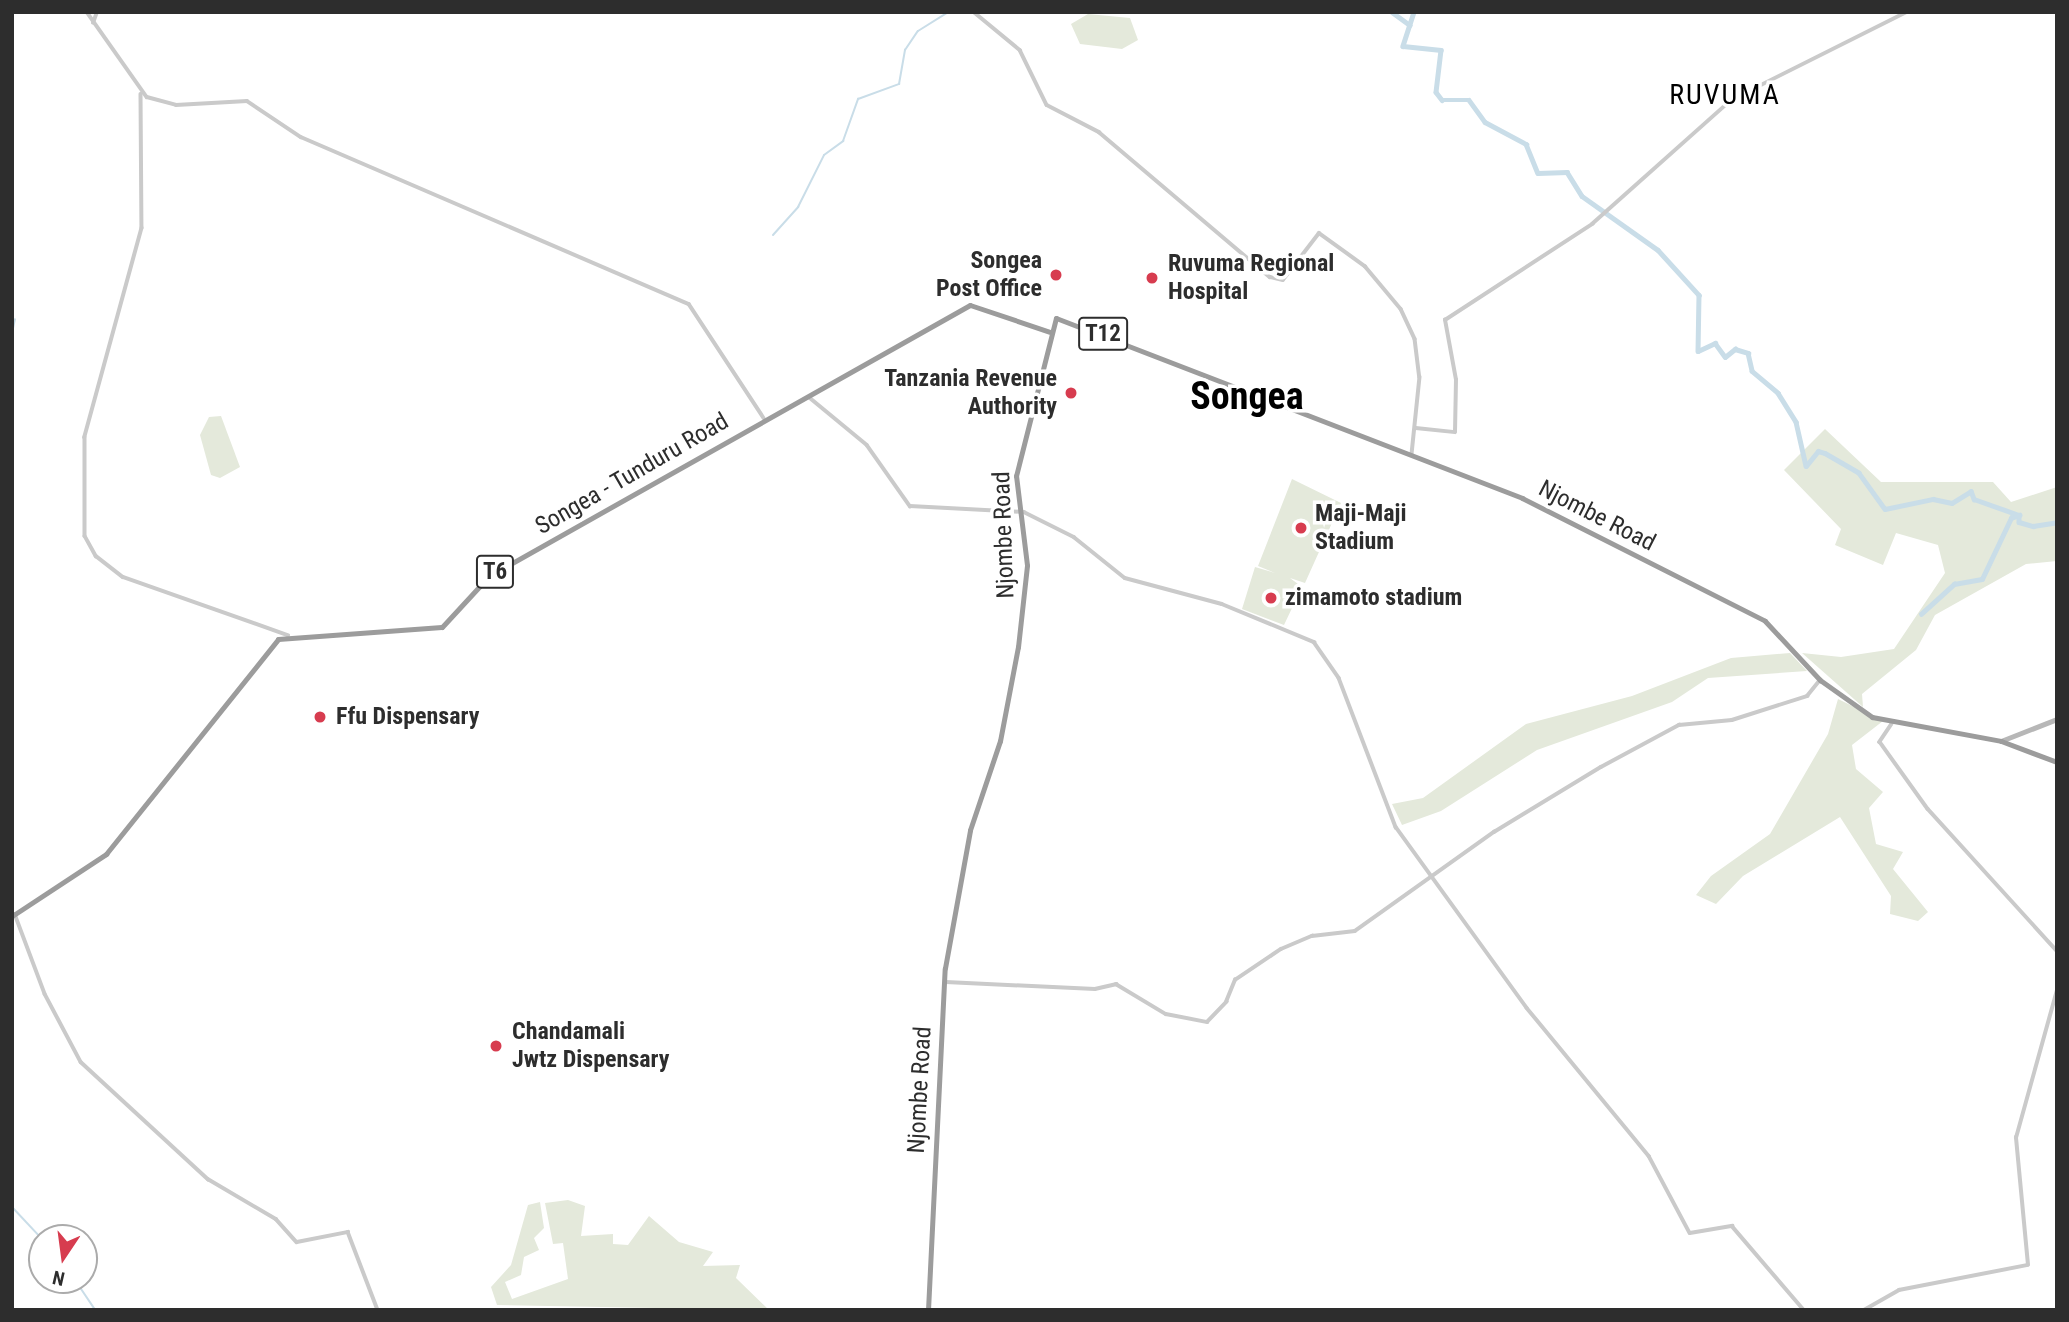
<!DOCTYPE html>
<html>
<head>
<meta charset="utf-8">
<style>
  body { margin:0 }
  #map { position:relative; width:2069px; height:1322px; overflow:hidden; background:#fff; font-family:"Roboto Condensed",sans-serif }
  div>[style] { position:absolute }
  .green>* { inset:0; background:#e4e9db }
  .stream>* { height:2px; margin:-1px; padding:0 1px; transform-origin:1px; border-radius:1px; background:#c9dde8 }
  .river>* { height:4.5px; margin:-2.25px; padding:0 2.25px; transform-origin:2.25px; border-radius:2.25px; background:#c9dde8 }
  .tertiary>* { height:3.5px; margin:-1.75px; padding:0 1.75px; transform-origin:1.75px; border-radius:1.75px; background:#cacaca }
  .secondary>* { height:4.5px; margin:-2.25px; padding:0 2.25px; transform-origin:2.25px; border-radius:2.25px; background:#b7b7b7 }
  .trunk>* { height:5px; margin:-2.5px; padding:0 2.5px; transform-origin:2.5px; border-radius:2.5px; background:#9c9c9c }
  .dots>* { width:19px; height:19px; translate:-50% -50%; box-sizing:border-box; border:4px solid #fff; border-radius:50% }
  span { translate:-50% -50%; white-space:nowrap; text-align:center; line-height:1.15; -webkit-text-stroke:7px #fff; paint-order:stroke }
  .shield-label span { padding:2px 5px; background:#fff; border:2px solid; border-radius:5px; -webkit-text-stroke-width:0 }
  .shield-label { font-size:23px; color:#2d2d2d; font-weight:700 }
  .poi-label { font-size:24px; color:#2d2d2d; font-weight:700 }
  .right { translate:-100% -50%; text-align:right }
  .left { translate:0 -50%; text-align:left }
  .street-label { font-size:24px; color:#2d2d2d }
  .quarter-label { font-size:28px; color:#000; letter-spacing:2px }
  .town-label { font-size:38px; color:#000; font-weight:700 }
  .frame { position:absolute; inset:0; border:14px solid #2d2d2d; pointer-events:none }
  .north { position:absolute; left:28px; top:1224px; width:70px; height:70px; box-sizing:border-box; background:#fff; border:2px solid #ababab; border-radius:50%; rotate:193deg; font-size:19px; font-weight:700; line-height:28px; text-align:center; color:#2d2d2d }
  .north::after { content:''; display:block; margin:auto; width:24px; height:32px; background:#d73c4f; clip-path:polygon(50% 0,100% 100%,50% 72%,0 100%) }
</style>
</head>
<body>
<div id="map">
  <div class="green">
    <i style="clip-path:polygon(1088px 14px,1130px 18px,1138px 40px,1122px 49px,1080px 44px,1071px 24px)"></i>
    <i style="clip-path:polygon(221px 416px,240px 467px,220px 478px,211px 475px,200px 435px,209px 417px)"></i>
    <i style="clip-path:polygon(1825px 429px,1881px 482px,1993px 482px,2011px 502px,2057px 487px,2057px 561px,2026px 564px,1935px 615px,1916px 650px,1862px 694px,1863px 707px,1802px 653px,1841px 657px,1894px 649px,1945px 573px,1938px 545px,1896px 533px,1883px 565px,1835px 545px,1841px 529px,1784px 470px)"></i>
    <i style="clip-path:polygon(1292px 479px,1341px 503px,1305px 583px,1290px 578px,1302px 587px,1284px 625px,1242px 609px,1255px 567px,1275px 573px,1258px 566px)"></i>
    <i style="clip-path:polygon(1790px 653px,1807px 671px,1708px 678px,1672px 702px,1537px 750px,1441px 811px,1402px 825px,1392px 804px,1423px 798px,1526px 724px,1632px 696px,1731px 658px)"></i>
    <i style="clip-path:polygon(1838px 699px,1883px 721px,1852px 745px,1856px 769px,1883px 792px,1869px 808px,1876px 844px,1903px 852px,1893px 869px,1928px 912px,1918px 921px,1890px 914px,1891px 896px,1840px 817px,1743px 876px,1716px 904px,1696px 895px,1711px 876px,1770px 834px,1828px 734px)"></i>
    <i style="clip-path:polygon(568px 1200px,585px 1206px,581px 1236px,613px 1234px,613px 1244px,628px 1245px,649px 1216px,679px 1242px,713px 1252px,703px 1266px,740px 1265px,736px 1278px,769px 1310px,497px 1305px,491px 1287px,511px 1265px,528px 1205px,540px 1202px,544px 1228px,534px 1238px,539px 1250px,524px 1257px,521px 1275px,505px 1282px,512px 1299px,568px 1279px,563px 1243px,553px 1244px,545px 1203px)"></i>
  </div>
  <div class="stream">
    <i style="left:773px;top:235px;width:38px;rotate:-48deg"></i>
    <i style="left:798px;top:207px;width:58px;rotate:-63.4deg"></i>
    <i style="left:824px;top:155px;width:24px;rotate:-36deg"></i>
    <i style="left:843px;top:141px;width:45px;rotate:-70.3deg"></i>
    <i style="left:858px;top:99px;width:44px;rotate:-20.1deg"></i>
    <i style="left:899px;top:84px;width:35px;rotate:-80deg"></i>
    <i style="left:905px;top:50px;width:23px;rotate:-56deg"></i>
    <i style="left:918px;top:31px;width:36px;rotate:-32deg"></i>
    <i style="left:12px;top:333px;width:14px;rotate:-78deg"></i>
    <i style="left:12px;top:1207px;width:44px;rotate:46.8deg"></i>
    <i style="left:75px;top:1280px;width:36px;rotate:56deg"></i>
  </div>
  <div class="river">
    <i style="left:1355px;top:12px;width:30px"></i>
    <i style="left:1392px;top:12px;width:22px;rotate:36deg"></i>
    <i style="left:1414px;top:12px;width:36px;rotate:108deg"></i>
    <i style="left:1403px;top:46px;width:38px;rotate:6deg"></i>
    <i style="left:1441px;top:50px;width:42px;rotate:96.8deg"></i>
    <i style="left:1436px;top:92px;width:10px;rotate:53deg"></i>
    <i style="left:1442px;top:100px;width:27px"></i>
    <i style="left:1469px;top:100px;width:27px;rotate:54deg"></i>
    <i style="left:1485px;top:122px;width:47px;rotate:28.2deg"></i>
    <i style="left:1526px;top:144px;width:31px;rotate:68deg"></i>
    <i style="left:1538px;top:173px;width:29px;rotate:-2deg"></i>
    <i style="left:1567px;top:172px;width:28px;rotate:58deg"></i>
    <i style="left:1582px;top:196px;width:93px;rotate:35.4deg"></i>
    <i style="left:1658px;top:250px;width:61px;rotate:47.7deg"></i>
    <i style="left:1699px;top:295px;width:56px;rotate:91deg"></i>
    <i style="left:1698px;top:351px;width:19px;rotate:-25deg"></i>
    <i style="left:1715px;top:343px;width:17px;rotate:54deg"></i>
    <i style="left:1725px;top:357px;width:13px;rotate:-39deg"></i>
    <i style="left:1735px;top:349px;width:14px;rotate:17deg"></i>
    <i style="left:1748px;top:353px;width:18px;rotate:77deg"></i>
    <i style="left:1752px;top:371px;width:34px;rotate:40deg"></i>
    <i style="left:1778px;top:393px;width:34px;rotate:58deg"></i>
    <i style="left:1796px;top:422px;width:45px;rotate:77.2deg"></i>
    <i style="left:1806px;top:466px;width:19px;rotate:-51deg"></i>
    <i style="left:1818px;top:451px;width:7px;rotate:16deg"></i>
    <i style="left:1825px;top:453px;width:39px;rotate:30deg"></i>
    <i style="left:1859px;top:473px;width:44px;rotate:54.2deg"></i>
    <i style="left:1885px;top:509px;width:49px;rotate:-11.8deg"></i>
    <i style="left:1933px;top:499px;width:19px;rotate:12deg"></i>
    <i style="left:1952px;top:503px;width:22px;rotate:-32deg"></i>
    <i style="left:1971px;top:491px;width:9px;rotate:69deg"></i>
    <i style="left:1974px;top:499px;width:48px;rotate:19.6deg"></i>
    <i style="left:1921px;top:614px;width:45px;rotate:-42.3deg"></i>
    <i style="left:1954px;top:584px;width:28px;rotate:-10deg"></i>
    <i style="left:1982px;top:579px;width:68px;rotate:-64.6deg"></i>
    <i style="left:2011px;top:518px;width:9px;rotate:-21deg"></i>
    <i style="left:2019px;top:515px;width:7px;rotate:90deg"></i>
    <i style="left:2019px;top:522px;width:15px;rotate:16deg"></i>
    <i style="left:2033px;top:526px;width:24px;rotate:-9deg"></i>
  </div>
  <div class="tertiary">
    <i style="left:87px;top:12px;width:104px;rotate:54.8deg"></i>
    <i style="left:147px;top:97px;width:30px;rotate:15deg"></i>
    <i style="left:176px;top:105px;width:71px;rotate:-3.2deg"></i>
    <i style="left:247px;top:101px;width:65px;rotate:33.7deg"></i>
    <i style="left:301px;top:137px;width:422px;rotate:23.3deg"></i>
    <i style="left:689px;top:304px;width:136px;rotate:56.7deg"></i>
    <i style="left:974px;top:12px;width:60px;rotate:39.6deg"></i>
    <i style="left:1020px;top:50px;width:61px;rotate:63.9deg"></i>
    <i style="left:1047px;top:105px;width:59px;rotate:27.4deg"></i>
    <i style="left:1099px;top:132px;width:224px;rotate:40.3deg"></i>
    <i style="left:1270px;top:277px;width:13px;rotate:13deg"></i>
    <i style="left:1283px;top:280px;width:59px;rotate:-52.5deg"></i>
    <i style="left:1319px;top:233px;width:57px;rotate:35.7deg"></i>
    <i style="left:1365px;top:266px;width:56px;rotate:50.1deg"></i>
    <i style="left:1401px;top:309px;width:33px;rotate:65deg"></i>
    <i style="left:1415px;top:339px;width:38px;rotate:83deg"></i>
    <i style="left:1420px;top:377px;width:78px;rotate:95.9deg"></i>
    <i style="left:93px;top:23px;width:12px;rotate:-70deg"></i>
    <i style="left:141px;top:94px;width:134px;rotate:89.6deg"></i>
    <i style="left:142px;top:228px;width:217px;rotate:105.3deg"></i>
    <i style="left:85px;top:437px;width:99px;rotate:90deg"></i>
    <i style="left:85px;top:536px;width:23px;rotate:61deg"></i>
    <i style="left:96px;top:556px;width:34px;rotate:38deg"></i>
    <i style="left:123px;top:577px;width:175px;rotate:19.4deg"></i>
    <i style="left:809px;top:397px;width:75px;rotate:39.6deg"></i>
    <i style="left:867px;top:445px;width:75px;rotate:54.8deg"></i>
    <i style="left:910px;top:506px;width:114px;rotate:3deg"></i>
    <i style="left:1024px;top:512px;width:56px;rotate:26.6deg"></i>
    <i style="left:1074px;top:537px;width:65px;rotate:38.8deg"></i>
    <i style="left:1125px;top:578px;width:100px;rotate:15deg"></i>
    <i style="left:1222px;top:604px;width:100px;rotate:22.4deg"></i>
    <i style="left:1314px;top:642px;width:44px;rotate:55.2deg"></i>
    <i style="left:1339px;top:678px;width:160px;rotate:69.1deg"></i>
    <i style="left:1396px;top:827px;width:223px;rotate:54.1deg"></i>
    <i style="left:1527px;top:1008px;width:192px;rotate:50.5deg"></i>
    <i style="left:1649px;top:1156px;width:87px;rotate:62deg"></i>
    <i style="left:1690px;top:1233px;width:43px;rotate:-9.5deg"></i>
    <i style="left:1732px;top:1226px;width:111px;rotate:49.4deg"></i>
    <i style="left:1416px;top:428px;width:39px;rotate:6deg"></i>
    <i style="left:1455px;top:432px;width:52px;rotate:-88.9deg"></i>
    <i style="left:1456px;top:380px;width:61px;rotate:-100.4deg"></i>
    <i style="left:1445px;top:320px;width:176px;rotate:-33.1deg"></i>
    <i style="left:1592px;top:224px;width:186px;rotate:-41.7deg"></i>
    <i style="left:1731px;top:100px;width:197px;rotate:-26.6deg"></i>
    <i style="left:1892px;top:724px;width:22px;rotate:124deg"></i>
    <i style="left:1880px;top:742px;width:82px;rotate:54.4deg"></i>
    <i style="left:1928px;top:809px;width:192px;rotate:47.7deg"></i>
    <i style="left:15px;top:914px;width:85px;rotate:69.4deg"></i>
    <i style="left:45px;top:994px;width:77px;rotate:62.1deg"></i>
    <i style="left:81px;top:1062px;width:173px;rotate:42.7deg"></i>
    <i style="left:208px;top:1179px;width:79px;rotate:30.5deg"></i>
    <i style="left:276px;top:1219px;width:31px;rotate:48deg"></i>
    <i style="left:297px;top:1242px;width:52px;rotate:-11.1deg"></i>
    <i style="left:348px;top:1232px;width:84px;rotate:69deg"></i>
    <i style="left:946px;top:982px;width:149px;rotate:2.7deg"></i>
    <i style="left:1095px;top:989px;width:22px;rotate:-13deg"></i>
    <i style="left:1116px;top:984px;width:58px;rotate:31deg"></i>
    <i style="left:1166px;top:1014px;width:42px;rotate:11deg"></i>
    <i style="left:1207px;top:1022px;width:28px;rotate:-46deg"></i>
    <i style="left:1226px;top:1002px;width:24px;rotate:-68deg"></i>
    <i style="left:1235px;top:980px;width:55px;rotate:-34deg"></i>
    <i style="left:1281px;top:949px;width:34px;rotate:-23deg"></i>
    <i style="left:1312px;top:936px;width:43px;rotate:-6.6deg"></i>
    <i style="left:1355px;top:931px;width:171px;rotate:-35.5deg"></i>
    <i style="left:1494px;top:832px;width:125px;rotate:-31.3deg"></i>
    <i style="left:1601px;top:767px;width:89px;rotate:-28.3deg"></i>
    <i style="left:1679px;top:725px;width:53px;rotate:-5.4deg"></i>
    <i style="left:1732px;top:720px;width:79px;rotate:-17.7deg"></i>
    <i style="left:1807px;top:696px;width:21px;rotate:-51deg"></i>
    <i style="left:1864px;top:1310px;width:40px;rotate:-29.7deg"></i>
    <i style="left:1899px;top:1290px;width:131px;rotate:-11deg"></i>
    <i style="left:2028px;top:1265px;width:128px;rotate:-95.4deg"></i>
    <i style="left:2016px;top:1138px;width:154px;rotate:-74.5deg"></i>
  </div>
  <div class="secondary">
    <i style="left:2001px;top:741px;width:60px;rotate:-21.4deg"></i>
  </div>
  <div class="trunk">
    <i style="left:12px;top:916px;width:113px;rotate:-33.4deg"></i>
    <i style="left:106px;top:854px;width:275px;rotate:-51.3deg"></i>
    <i style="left:278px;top:639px;width:164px;rotate:-4.2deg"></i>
    <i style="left:442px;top:627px;width:69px;rotate:-47.3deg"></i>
    <i style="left:489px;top:576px;width:552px;rotate:-29.4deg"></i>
    <i style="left:970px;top:305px;width:84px;rotate:18.6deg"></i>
    <i style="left:928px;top:1310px;width:342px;rotate:-87.2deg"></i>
    <i style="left:945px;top:968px;width:140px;rotate:-79.7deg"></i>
    <i style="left:970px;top:830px;width:94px;rotate:-71.4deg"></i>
    <i style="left:1000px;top:741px;width:96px;rotate:-79.2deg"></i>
    <i style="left:1018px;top:647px;width:82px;rotate:-83.7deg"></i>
    <i style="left:1027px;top:565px;width:90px;rotate:-97deg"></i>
    <i style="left:1016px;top:476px;width:163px;rotate:-75.8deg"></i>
    <i style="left:1056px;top:318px;width:500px;rotate:21.1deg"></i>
    <i style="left:1522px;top:498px;width:272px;rotate:26.8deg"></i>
    <i style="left:1765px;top:621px;width:81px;rotate:47deg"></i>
    <i style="left:1820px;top:680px;width:64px;rotate:35.4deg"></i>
    <i style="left:1872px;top:717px;width:131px;rotate:10.5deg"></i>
    <i style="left:2001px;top:741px;width:60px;rotate:20.6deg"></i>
  </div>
  <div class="dots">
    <i style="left:1056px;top:275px;background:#d73c4f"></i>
    <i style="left:1152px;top:278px;background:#d73c4f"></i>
    <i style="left:1071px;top:393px;background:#d73c4f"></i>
    <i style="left:1301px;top:528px;background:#d73c4f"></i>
    <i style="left:1271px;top:598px;background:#d73c4f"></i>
    <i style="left:320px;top:717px;background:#d73c4f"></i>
    <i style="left:496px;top:1046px;background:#d73c4f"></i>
  </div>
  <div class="shield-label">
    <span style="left:1103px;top:334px">T12</span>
    <span style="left:495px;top:572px">T6</span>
  </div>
  <div class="poi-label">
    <span class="right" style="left:1042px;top:275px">Songea<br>Post Office</span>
    <span class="left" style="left:1168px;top:278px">Ruvuma Regional<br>Hospital</span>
    <span class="right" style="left:1057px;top:393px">Tanzania Revenue<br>Authority</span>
    <span class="left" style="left:1315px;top:528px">Maji-Maji<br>Stadium</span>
    <span class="left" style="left:1285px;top:598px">zimamoto stadium</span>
    <span class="left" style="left:336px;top:717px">Ffu Dispensary</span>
    <span class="left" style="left:512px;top:1046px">Chandamali<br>Jwtz Dispensary</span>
  </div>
  <div class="street-label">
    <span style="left:632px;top:474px;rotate:-30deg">Songea - Tunduru Road</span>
    <span style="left:1597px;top:516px;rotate:27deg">Njombe Road</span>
    <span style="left:1004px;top:535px;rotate:-92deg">Njombe Road</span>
    <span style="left:920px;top:1090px;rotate:-87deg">Njombe Road</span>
  </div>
  <div class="quarter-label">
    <span style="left:1725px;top:95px">RUVUMA</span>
  </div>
  <div class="town-label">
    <span style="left:1247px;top:397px">Songea</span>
  </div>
  <div class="frame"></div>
  <div class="north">N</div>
</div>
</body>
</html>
